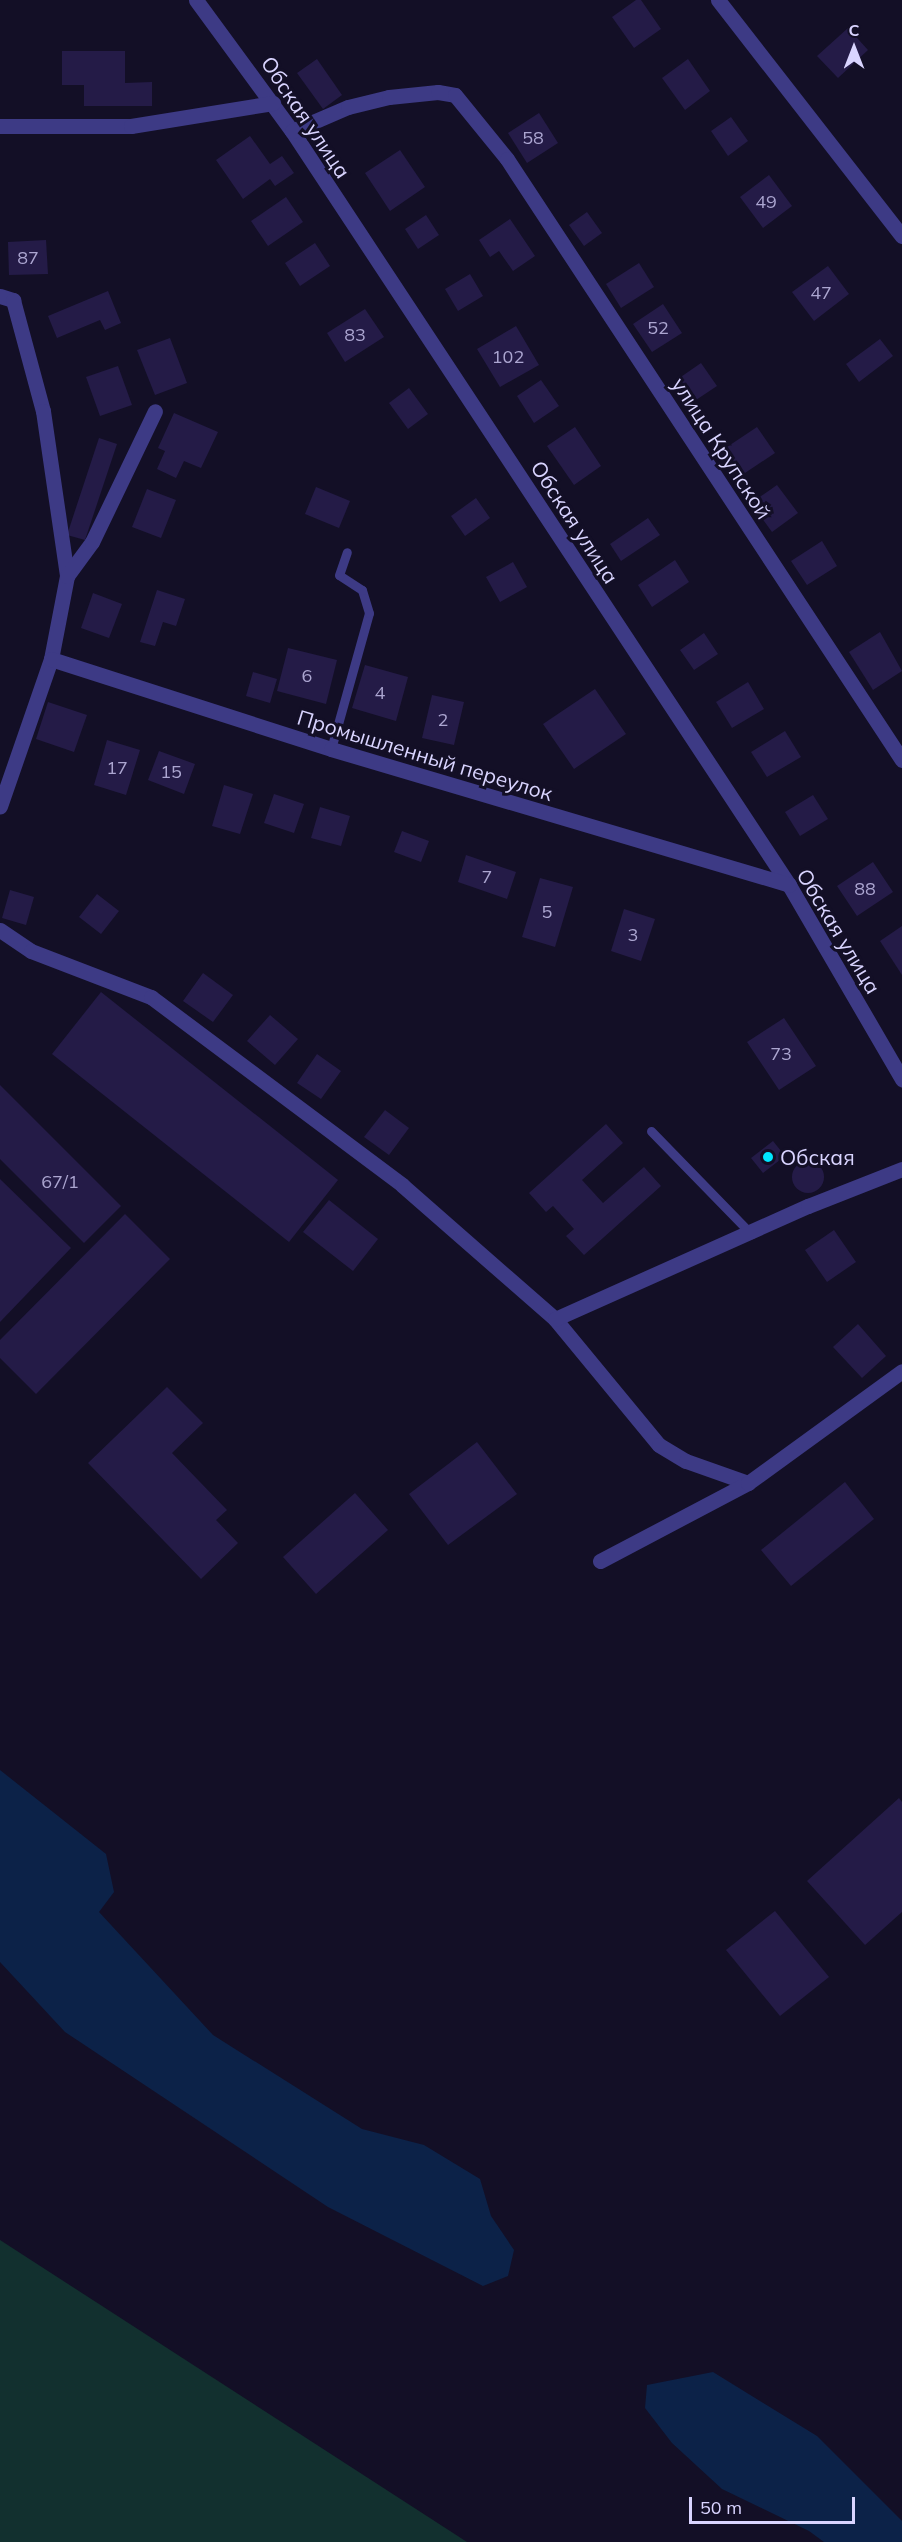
<!DOCTYPE html>
<html>
<head>
<meta charset="utf-8">
<style>
  body { margin:0 }
  #map { position:relative; width:902px; height:2542px; overflow:hidden; background:#130f26; font-family:Mulish,sans-serif }
  div>[style] { position:absolute }
  .green>* { inset:0; background:#12302f }
  .water>* { inset:0; background:#0c2248 }
  .building>* { inset:0; background:#241b47 }
  .round { border-radius:50% }
  .service>* { height:9px; margin:-4.5px; padding:0 4.5px; transform-origin:4.5px; border-radius:4.5px; background:#3d3a85 }
  .minor>* { height:15px; margin:-7.5px; padding:0 7.5px; transform-origin:7.5px; border-radius:7.5px; background:#3d3a85 }
  .dots>* { width:16px; height:16px; translate:-50% -50%; box-sizing:border-box; border:3px solid #130f26; border-radius:50% }
  span { translate:-50% -50%; white-space:nowrap; text-align:center; line-height:1.15; -webkit-text-stroke:6px #130f26; paint-order:stroke }
  .number-label { font-size:18px; color:#aca6d1 }
  .number-label span { -webkit-text-stroke-width:0 }
  .street-label { font-size:21px; color:#d9d4ff }
  .poi-label { font-size:21px; color:#d9d4ff }
  .left { translate:0 -50%; text-align:left }
  .north { position:absolute; left:824px; top:18px; width:60px; height:60px; -webkit-text-stroke:4px #130f26; paint-order:stroke; rotate:0deg; font-size:16px; font-weight:700; line-height:24px; text-align:center; color:#d9d4ff }
  .north::after { content:''; display:block; margin:auto; width:21px; height:27px; background:#d9d4ff; clip-path:polygon(50% 0,100% 100%,50% 72%,0 100%) }
  .scale { position:absolute; left:689px; top:2497px; width:166px; height:27px; box-sizing:border-box; border:3px solid #d9d4ff; border-top:0; padding-left:8px; font-size:18px; line-height:21px; white-space:nowrap; color:#d9d4ff; -webkit-text-stroke:4px #130f26; paint-order:stroke }
</style>
</head>
<body>
<div id="map">
  <div class="green">
    <i style="clip-path:polygon(0 2240px,467px 2542px,0 2542px)"></i>
  </div>
  <div class="water">
    <i style="clip-path:polygon(0 1770px,106px 1854px,114px 1892px,99px 1912px,213px 2035px,362px 2129px,424px 2145px,480px 2179px,491px 2216px,514px 2250px,508px 2276px,483px 2286px,328px 2207px,65px 2032px,0 1962px)"></i>
    <i style="clip-path:polygon(713px 2372px,817px 2436px,902px 2521px,902px 2542px,824px 2542px,809px 2531px,722px 2489px,672px 2443px,645px 2408px,647px 2385px)"></i>
  </div>
  <div class="building">
    <i style="clip-path:polygon(636px 0,641px 0,661px 29px,634px 48px,612px 17px)"></i>
    <i style="clip-path:polygon(848px 28px,868px 50px,838px 78px,817px 56px)"></i>
    <i style="clip-path:polygon(62px 51px,125px 51px,125px 83px,152px 82px,152px 106px,84px 106px,84px 85px,62px 85px)"></i>
    <i style="clip-path:polygon(317px 59px,342px 95px,323px 109px,297px 73px)"></i>
    <i style="clip-path:polygon(688px 59px,710px 91px,685px 110px,662px 78px)"></i>
    <i style="clip-path:polygon(539px 113px,558px 143px,527px 163px,508px 133px)"></i>
    <i style="clip-path:polygon(731px 117px,748px 141px,728px 156px,711px 131px)"></i>
    <i style="clip-path:polygon(250px 136px,270px 164px,282px 156px,294px 173px,275px 186px,270px 179px,243px 199px,216px 160px)"></i>
    <i style="clip-path:polygon(400px 150px,425px 187px,390px 211px,365px 173px)"></i>
    <i style="clip-path:polygon(769px 175px,792px 206px,763px 228px,740px 197px)"></i>
    <i style="clip-path:polygon(286px 197px,303px 222px,268px 246px,251px 221px)"></i>
    <i style="clip-path:polygon(587px 212px,602px 233px,584px 246px,569px 225px)"></i>
    <i style="clip-path:polygon(426px 215px,439px 235px,418px 249px,405px 229px)"></i>
    <i style="clip-path:polygon(510px 219px,535px 256px,513px 271px,499px 251px,490px 257px,479px 240px)"></i>
    <i style="clip-path:polygon(46px 240px,48px 274px,9px 275px,8px 242px)"></i>
    <i style="clip-path:polygon(315px 243px,330px 266px,300px 286px,285px 263px)"></i>
    <i style="clip-path:polygon(639px 263px,654px 287px,621px 308px,606px 284px)"></i>
    <i style="clip-path:polygon(828px 266px,849px 294px,814px 321px,792px 292px)"></i>
    <i style="clip-path:polygon(470px 274px,483px 296px,458px 311px,445px 289px)"></i>
    <i style="clip-path:polygon(108px 291px,121px 323px,105px 330px,100px 320px,57px 338px,48px 316px)"></i>
    <i style="clip-path:polygon(663px 304px,682px 333px,652px 352px,633px 324px)"></i>
    <i style="clip-path:polygon(365px 309px,384px 337px,345px 362px,327px 333px)"></i>
    <i style="clip-path:polygon(516px 326px,539px 365px,500px 387px,477px 349px)"></i>
    <i style="clip-path:polygon(170px 338px,187px 383px,155px 395px,137px 350px)"></i>
    <i style="clip-path:polygon(880px 339px,893px 356px,859px 382px,846px 364px)"></i>
    <i style="clip-path:polygon(701px 363px,717px 386px,690px 404px,675px 381px)"></i>
    <i style="clip-path:polygon(118px 366px,132px 405px,100px 416px,86px 377px)"></i>
    <i style="clip-path:polygon(541px 380px,559px 406px,534px 423px,517px 396px)"></i>
    <i style="clip-path:polygon(409px 388px,428px 414px,408px 429px,389px 403px)"></i>
    <i style="clip-path:polygon(174px 413px,218px 432px,201px 468px,184px 461px,176px 478px,157px 469px,165px 451px,158px 448px)"></i>
    <i style="clip-path:polygon(575px 427px,601px 466px,574px 485px,547px 446px)"></i>
    <i style="clip-path:polygon(757px 427px,775px 453px,736px 479px,718px 453px)"></i>
    <i style="clip-path:polygon(99px 438px,117px 444px,85px 540px,67px 535px)"></i>
    <i style="clip-path:polygon(777px 485px,798px 513px,772px 532px,751px 503px)"></i>
    <i style="clip-path:polygon(316px 487px,350px 501px,339px 528px,305px 514px)"></i>
    <i style="clip-path:polygon(147px 489px,176px 500px,161px 538px,132px 527px)"></i>
    <i style="clip-path:polygon(476px 498px,490px 518px,465px 536px,451px 516px)"></i>
    <i style="clip-path:polygon(648px 518px,660px 535px,621px 561px,610px 544px)"></i>
    <i style="clip-path:polygon(822px 541px,837px 566px,807px 585px,791px 561px)"></i>
    <i style="clip-path:polygon(675px 560px,689px 582px,652px 607px,638px 585px)"></i>
    <i style="clip-path:polygon(513px 562px,527px 587px,500px 602px,486px 577px)"></i>
    <i style="clip-path:polygon(157px 590px,185px 599px,176px 626px,163px 622px,155px 646px,140px 642px)"></i>
    <i style="clip-path:polygon(93px 593px,122px 604px,109px 638px,81px 628px)"></i>
    <i style="clip-path:polygon(880px 632px,902px 671px,873px 690px,849px 652px)"></i>
    <i style="clip-path:polygon(704px 633px,718px 654px,694px 670px,680px 650px)"></i>
    <i style="clip-path:polygon(288px 648px,337px 660px,326px 704px,277px 691px)"></i>
    <i style="clip-path:polygon(365px 665px,408px 677px,396px 721px,352px 708px)"></i>
    <i style="clip-path:polygon(253px 672px,277px 679px,270px 703px,246px 696px)"></i>
    <i style="clip-path:polygon(748px 682px,764px 709px,732px 728px,716px 702px)"></i>
    <i style="clip-path:polygon(595px 689px,626px 734px,574px 769px,543px 724px)"></i>
    <i style="clip-path:polygon(432px 695px,464px 702px,454px 745px,422px 738px)"></i>
    <i style="clip-path:polygon(48px 702px,87px 715px,74px 752px,36px 739px)"></i>
    <i style="clip-path:polygon(785px 731px,801px 757px,767px 777px,751px 752px)"></i>
    <i style="clip-path:polygon(107px 740px,140px 750px,126px 795px,94px 785px)"></i>
    <i style="clip-path:polygon(159px 751px,195px 764px,184px 794px,148px 780px)"></i>
    <i style="clip-path:polygon(224px 785px,253px 794px,240px 834px,212px 826px)"></i>
    <i style="clip-path:polygon(274px 794px,304px 804px,294px 833px,264px 823px)"></i>
    <i style="clip-path:polygon(813px 795px,828px 819px,800px 836px,785px 812px)"></i>
    <i style="clip-path:polygon(320px 807px,350px 816px,341px 846px,311px 838px)"></i>
    <i style="clip-path:polygon(402px 831px,429px 841px,421px 862px,394px 852px)"></i>
    <i style="clip-path:polygon(466px 855px,516px 872px,507px 899px,458px 882px)"></i>
    <i style="clip-path:polygon(873px 862px,893px 892px,857px 916px,837px 886px)"></i>
    <i style="clip-path:polygon(540px 878px,573px 887px,555px 947px,522px 937px)"></i>
    <i style="clip-path:polygon(10px 890px,34px 897px,26px 925px,2px 918px)"></i>
    <i style="clip-path:polygon(97px 894px,119px 911px,101px 934px,79px 917px)"></i>
    <i style="clip-path:polygon(624px 909px,655px 919px,641px 961px,611px 951px)"></i>
    <i style="clip-path:polygon(902px 926px,902px 975px,880px 941px)"></i>
    <i style="clip-path:polygon(203px 973px,233px 995px,213px 1022px,183px 1001px)"></i>
    <i style="clip-path:polygon(101px 992px,338px 1180px,289px 1242px,52px 1054px)"></i>
    <i style="clip-path:polygon(270px 1015px,298px 1039px,275px 1065px,247px 1041px)"></i>
    <i style="clip-path:polygon(784px 1018px,816px 1066px,779px 1090px,747px 1042px)"></i>
    <i style="clip-path:polygon(317px 1054px,341px 1071px,321px 1099px,297px 1083px)"></i>
    <i style="clip-path:polygon(0 1085px,121px 1206px,84px 1243px,0 1159px)"></i>
    <i style="clip-path:polygon(385px 1110px,409px 1128px,389px 1155px,364px 1137px)"></i>
    <i style="clip-path:polygon(606px 1124px,623px 1143px,582px 1180px,603px 1203px,644px 1167px,661px 1186px,584px 1255px,566px 1236px,574px 1229px,553px 1206px,546px 1212px,529px 1193px)"></i>
    <i style="clip-path:polygon(773px 1141px,785px 1156px,763px 1173px,751px 1158px)"></i>
    <i class="round" style="left:792px;top:1161px;width:32px;height:32px"></i>
    <i style="clip-path:polygon(0 1179px,71px 1248px,0 1322px)"></i>
    <i style="clip-path:polygon(329px 1200px,378px 1239px,353px 1271px,303px 1232px)"></i>
    <i style="clip-path:polygon(125px 1214px,170px 1259px,36px 1394px,0 1358px,0 1340px)"></i>
    <i style="clip-path:polygon(834px 1230px,856px 1262px,827px 1282px,805px 1250px)"></i>
    <i style="clip-path:polygon(858px 1324px,886px 1356px,862px 1378px,833px 1347px)"></i>
    <i style="clip-path:polygon(167px 1387px,203px 1423px,172px 1453px,227px 1510px,216px 1520px,238px 1543px,201px 1579px,88px 1463px)"></i>
    <i style="clip-path:polygon(477px 1442px,517px 1494px,448px 1545px,409px 1494px)"></i>
    <i style="clip-path:polygon(845px 1482px,874px 1519px,791px 1586px,761px 1550px)"></i>
    <i style="clip-path:polygon(355px 1493px,388px 1530px,316px 1594px,283px 1557px)"></i>
    <i style="clip-path:polygon(899px 1798px,902px 1802px,902px 1912px,865px 1945px,807px 1881px)"></i>
    <i style="clip-path:polygon(775px 1911px,829px 1977px,780px 2016px,726px 1950px)"></i>
  </div>
  <div class="service">
    <i style="left:331px;top:749px;width:141px;rotate:-74.4deg"></i>
    <i style="left:369px;top:613px;width:24px;rotate:-107deg"></i>
    <i style="left:362px;top:590px;width:27px;rotate:-147deg"></i>
    <i style="left:339px;top:575px;width:24px;rotate:-71deg"></i>
    <i style="left:651px;top:1131px;width:144px;rotate:45.8deg"></i>
  </div>
  <div class="minor">
    <i style="left:196px;top:0;width:162px;rotate:53.8deg"></i>
    <i style="left:292px;top:131px;width:903px;rotate:56.61deg"></i>
    <i style="left:789px;top:885px;width:225px;rotate:59.8deg"></i>
    <i style="left:718px;top:0;width:299px;rotate:52.1deg"></i>
    <i style="left:0;top:126px;width:131px"></i>
    <i style="left:131px;top:126px;width:144px;rotate:-9.2deg"></i>
    <i style="left:292px;top:131px;width:61px;rotate:-23.2deg"></i>
    <i style="left:348px;top:107px;width:42px;rotate:-13.7deg"></i>
    <i style="left:389px;top:97px;width:49px;rotate:-5.8deg"></i>
    <i style="left:438px;top:92px;width:17px;rotate:10deg"></i>
    <i style="left:455px;top:95px;width:82px;rotate:50.9deg"></i>
    <i style="left:507px;top:159px;width:719px;rotate:56.69deg"></i>
    <i style="left:0;top:296px;width:14px;rotate:17deg"></i>
    <i style="left:13px;top:300px;width:115px;rotate:74.9deg"></i>
    <i style="left:43px;top:411px;width:167px;rotate:81.7deg"></i>
    <i style="left:67px;top:576px;width:85px;rotate:100.9deg"></i>
    <i style="left:51px;top:659px;width:156px;rotate:109.1deg"></i>
    <i style="left:67px;top:576px;width:42px;rotate:-53.7deg"></i>
    <i style="left:92px;top:542px;width:145px;rotate:-64.3deg"></i>
    <i style="left:51px;top:659px;width:294px;rotate:17.8deg"></i>
    <i style="left:331px;top:749px;width:478px;rotate:16.5deg"></i>
    <i style="left:0;top:930px;width:37px;rotate:34deg"></i>
    <i style="left:31px;top:951px;width:129px;rotate:21deg"></i>
    <i style="left:151px;top:997px;width:314px;rotate:36.8deg"></i>
    <i style="left:402px;top:1185px;width:203px;rotate:41.2deg"></i>
    <i style="left:555px;top:1319px;width:163px;rotate:50.5deg"></i>
    <i style="left:659px;top:1445px;width:31px;rotate:31deg"></i>
    <i style="left:686px;top:1461px;width:66px;rotate:19.5deg"></i>
    <i style="left:555px;top:1319px;width:277px;rotate:-24.1deg"></i>
    <i style="left:808px;top:1206px;width:101px;rotate:-21.5deg"></i>
    <i style="left:600px;top:1561px;width:167px;rotate:-27.8deg"></i>
    <i style="left:748px;top:1483px;width:190px;rotate:-36deg"></i>
  </div>
  <div class="dots">
    <i style="left:768px;top:1157px;background:#00e5ff"></i>
  </div>
  <div class="number-label">
    <span style="left:533px;top:138px">58</span>
    <span style="left:766px;top:202px">49</span>
    <span style="left:28px;top:258px">87</span>
    <span style="left:821px;top:293px">47</span>
    <span style="left:658px;top:328px">52</span>
    <span style="left:355px;top:335px">83</span>
    <span style="left:508px;top:357px">102</span>
    <span style="left:307px;top:676px">6</span>
    <span style="left:380px;top:693px">4</span>
    <span style="left:443px;top:720px">2</span>
    <span style="left:117px;top:768px">17</span>
    <span style="left:171px;top:772px">15</span>
    <span style="left:487px;top:877px">7</span>
    <span style="left:865px;top:889px">88</span>
    <span style="left:547px;top:912px">5</span>
    <span style="left:633px;top:935px">3</span>
    <span style="left:781px;top:1054px">73</span>
    <span style="left:60px;top:1182px">67/1</span>
  </div>
  <div class="street-label">
    <span style="left:306px;top:117px;rotate:56deg">Обская улица</span>
    <span style="left:722px;top:448px;rotate:57deg">улица Крупской</span>
    <span style="left:575px;top:522px;rotate:57deg">Обская улица</span>
    <span style="left:425px;top:755px;rotate:17deg">Промышленный переулок</span>
    <span style="left:839px;top:931px;rotate:59deg">Обская улица</span>
  </div>
  <div class="poi-label">
    <span class="left" style="left:780px;top:1157px">Обская</span>
  </div>
  <div class="north">С</div>
  <div class="scale">50 m</div>
</div>
</body>
</html>
